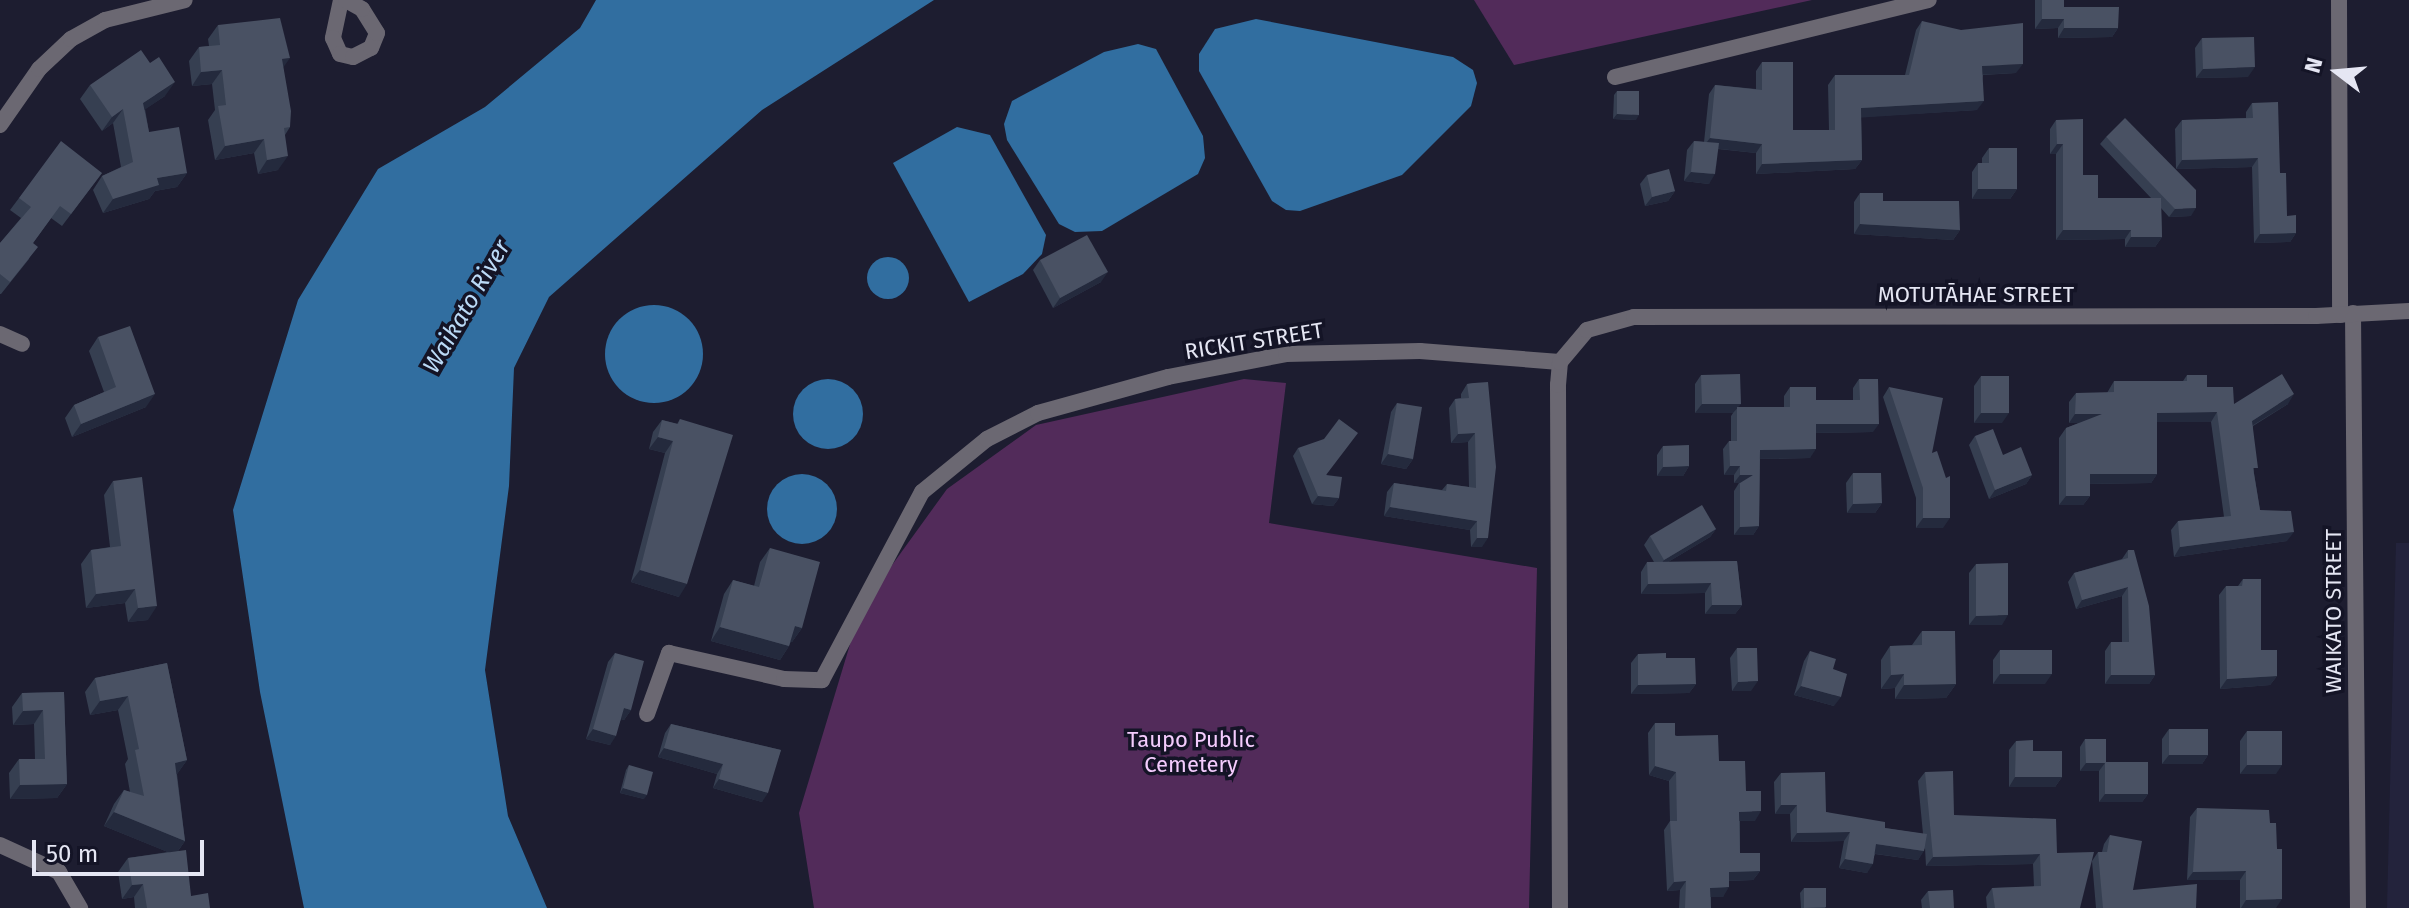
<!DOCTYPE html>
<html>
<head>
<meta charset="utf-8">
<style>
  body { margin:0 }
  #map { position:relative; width:2409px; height:908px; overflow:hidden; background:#1d1d30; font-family:"Fira Sans",sans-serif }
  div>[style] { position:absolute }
  .built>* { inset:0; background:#23233c }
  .green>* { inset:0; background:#522b5a }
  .water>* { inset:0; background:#316ea0 }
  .round { border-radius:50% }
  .street>* { height:16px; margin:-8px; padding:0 8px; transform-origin:8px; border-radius:8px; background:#6b6872 }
  .wall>* { inset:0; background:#363f51 }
  .shaded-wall>* { inset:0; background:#242a3d }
  .building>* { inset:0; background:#495163 }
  span { translate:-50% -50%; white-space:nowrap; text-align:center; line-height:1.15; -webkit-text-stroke:7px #141426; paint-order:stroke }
  .street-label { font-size:22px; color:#e5e6f3 }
  .park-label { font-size:22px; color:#f4ccfd }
  .water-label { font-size:24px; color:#bbdaf7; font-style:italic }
  .north { position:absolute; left:2297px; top:32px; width:80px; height:80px; -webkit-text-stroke:6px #141426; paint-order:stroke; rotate:286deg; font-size:22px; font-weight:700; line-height:32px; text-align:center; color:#e5e6f3 }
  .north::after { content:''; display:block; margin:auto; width:28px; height:36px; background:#e5e6f3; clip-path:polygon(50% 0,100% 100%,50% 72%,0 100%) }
  .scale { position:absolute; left:32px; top:840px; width:172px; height:36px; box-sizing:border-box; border:4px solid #e5e6f3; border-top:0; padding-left:10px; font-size:24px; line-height:28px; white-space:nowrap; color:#e5e6f3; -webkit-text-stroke:6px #141426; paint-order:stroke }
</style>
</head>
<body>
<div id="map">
  <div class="built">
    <i style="clip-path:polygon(2396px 543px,2409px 543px,2409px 908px,2387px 908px)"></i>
  </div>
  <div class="green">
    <i style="clip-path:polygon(1474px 0,1812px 0,1514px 65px)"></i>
    <i style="clip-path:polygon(1244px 379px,1286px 383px,1269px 523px,1537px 568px,1529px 908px,814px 908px,799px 813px,861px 608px,947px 489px,1036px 425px)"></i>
  </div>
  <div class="water">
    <i style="clip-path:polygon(596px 0,934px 0,762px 110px,549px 297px,514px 368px,509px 486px,485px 670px,508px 816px,547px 908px,304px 908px,260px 692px,233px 510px,298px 300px,378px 169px,485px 107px,580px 28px)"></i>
    <i style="clip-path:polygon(1256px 19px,1453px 57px,1473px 70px,1477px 83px,1471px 106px,1402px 175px,1300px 211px,1286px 210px,1272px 201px,1199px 71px,1199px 54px,1215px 29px)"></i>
    <i style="clip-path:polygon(1138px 44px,1156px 49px,1203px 136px,1205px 158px,1198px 174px,1102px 231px,1075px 232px,1059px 224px,1007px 140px,1004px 124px,1012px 101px,1104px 52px)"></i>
    <i style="clip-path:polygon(957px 127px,990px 135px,1046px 235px,1042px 254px,1023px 274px,969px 302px,893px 163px)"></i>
    <i class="round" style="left:867px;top:257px;width:42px;height:42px"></i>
    <i class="round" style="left:605px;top:305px;width:98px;height:98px"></i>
    <i class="round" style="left:793px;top:379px;width:70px;height:70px"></i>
    <i class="round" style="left:767px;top:474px;width:70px;height:70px"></i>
  </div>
  <div class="street">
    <i style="left:341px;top:0;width:39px;rotate:102deg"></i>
    <i style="left:333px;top:38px;width:17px;rotate:66deg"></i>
    <i style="left:340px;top:54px;width:13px;rotate:13deg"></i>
    <i style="left:353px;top:57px;width:20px;rotate:-27deg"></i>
    <i style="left:371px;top:48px;width:16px;rotate:-68deg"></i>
    <i style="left:377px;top:33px;width:28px;rotate:-122deg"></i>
    <i style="left:362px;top:9px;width:18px;rotate:-151deg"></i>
    <i style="left:2339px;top:0;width:315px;rotate:89.8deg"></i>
    <i style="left:1615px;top:77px;width:323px;rotate:-13.8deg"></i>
    <i style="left:0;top:125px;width:68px;rotate:-55.1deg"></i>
    <i style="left:39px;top:69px;width:44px;rotate:-43.2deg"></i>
    <i style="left:71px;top:39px;width:39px;rotate:-29deg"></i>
    <i style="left:105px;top:20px;width:82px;rotate:-14deg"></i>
    <i style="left:2353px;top:313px;width:595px;rotate:89.52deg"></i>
    <i style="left:0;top:334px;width:24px;rotate:24deg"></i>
    <i style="left:647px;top:714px;width:65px;rotate:-70.2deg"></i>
    <i style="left:669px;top:653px;width:118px;rotate:12.7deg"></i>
    <i style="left:784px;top:679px;width:38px;rotate:2deg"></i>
    <i style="left:822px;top:680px;width:213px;rotate:-62deg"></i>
    <i style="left:922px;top:492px;width:84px;rotate:-39.2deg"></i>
    <i style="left:987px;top:439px;width:57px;rotate:-27deg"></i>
    <i style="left:1038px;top:413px;width:135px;rotate:-15.5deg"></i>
    <i style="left:1168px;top:377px;width:120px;rotate:-11deg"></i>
    <i style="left:1286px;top:354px;width:134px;rotate:-1.3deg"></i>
    <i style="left:1420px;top:351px;width:140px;rotate:4.5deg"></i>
    <i style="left:0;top:845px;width:65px;rotate:24.6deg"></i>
    <i style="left:59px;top:872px;width:42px;rotate:59.7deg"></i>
    <i style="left:1560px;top:908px;width:523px;rotate:-90.22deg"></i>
    <i style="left:1558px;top:385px;width:23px;rotate:-85deg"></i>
    <i style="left:1560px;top:362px;width:42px;rotate:-49.8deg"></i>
    <i style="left:1587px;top:330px;width:49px;rotate:-15.5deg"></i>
    <i style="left:1634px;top:317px;width:682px;rotate:-0.08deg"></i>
    <i style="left:2316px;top:316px;width:93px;rotate:-3.1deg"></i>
  </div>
  <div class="wall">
    <i style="clip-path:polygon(2035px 0,2064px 0,2064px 7px,2118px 28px,2112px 37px,2058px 38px,2058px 28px,2035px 29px)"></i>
    <i style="clip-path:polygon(1922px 21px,2016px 73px,1983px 75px,1977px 110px,1861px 117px,1862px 160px,1855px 169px,1756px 174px,1756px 153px,1718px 149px,1709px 184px,1684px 181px,1687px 150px,1694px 141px,1704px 142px,1709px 94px,1715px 85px,1756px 89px,1756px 71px,1762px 62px,1793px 130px,1829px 130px,1828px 85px,1835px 75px,1905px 75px,1916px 30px)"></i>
    <i style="clip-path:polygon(218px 25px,283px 67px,290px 127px,285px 135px,278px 170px,258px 174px,254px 153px,215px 160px,208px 120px,215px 110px,212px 84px,192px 86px,189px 61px,199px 47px,209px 46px,208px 39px)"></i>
    <i style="clip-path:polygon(2202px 38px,2248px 77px,2196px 78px,2195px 48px)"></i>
    <i style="clip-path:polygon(90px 85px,165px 96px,145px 109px,149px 132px,187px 173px,177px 187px,155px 191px,149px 199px,103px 213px,93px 190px,102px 176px,121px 167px,113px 123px,102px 131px,80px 99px)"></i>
    <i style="clip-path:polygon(1617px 91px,1636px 120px,1613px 119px,1614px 95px)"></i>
    <i style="clip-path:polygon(2252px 103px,2280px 173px,2287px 216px,2296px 233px,2290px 242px,2254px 243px,2252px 167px,2176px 169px,2175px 129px,2182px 120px,2246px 118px,2246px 112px)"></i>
    <i style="clip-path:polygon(2056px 120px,2083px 175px,2098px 198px,2151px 198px,2100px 144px,2106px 137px,2191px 216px,2169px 217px,2161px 208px,2162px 237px,2155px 247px,2125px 247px,2125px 239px,2056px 240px,2056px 154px,2050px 154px,2050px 129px)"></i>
    <i style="clip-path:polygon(1989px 148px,2017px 189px,2010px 199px,1972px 199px,1972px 172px,1978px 163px,1982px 163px,1982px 158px)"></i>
    <i style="clip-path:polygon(102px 173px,62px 226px,51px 218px,33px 243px,29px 259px,1px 294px,0 294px,0 243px,21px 218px,10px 210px,19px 198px)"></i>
    <i style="clip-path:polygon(1647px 175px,1675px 191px,1668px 201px,1645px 206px,1640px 184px)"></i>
    <i style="clip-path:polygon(1860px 193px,1883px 201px,1960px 230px,1953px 240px,1854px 234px,1854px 202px)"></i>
    <i style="clip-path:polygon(1040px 260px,1101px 282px,1053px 308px,1033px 270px)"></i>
    <i style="clip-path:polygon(98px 337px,146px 407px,72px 437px,65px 418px,74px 405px,104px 392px,89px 351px)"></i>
    <i style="clip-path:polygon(1701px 375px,1738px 407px,1784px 407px,1784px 396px,1790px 387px,1816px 400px,1853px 400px,1853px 388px,1859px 379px,1873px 432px,1816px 433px,1810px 458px,1760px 459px,1759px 526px,1753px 535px,1734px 535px,1734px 491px,1739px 483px,1734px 483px,1734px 475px,1724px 475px,1723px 449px,1729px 441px,1731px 441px,1731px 416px,1733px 413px,1695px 413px,1695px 384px)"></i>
    <i style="clip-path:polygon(2187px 375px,2234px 404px,2288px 404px,2253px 426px,2254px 473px,2260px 510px,2287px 541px,2174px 557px,2171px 530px,2178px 521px,2224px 517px,2211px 422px,2157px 422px,2157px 474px,2151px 483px,2090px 484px,2090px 496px,2083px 505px,2059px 505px,2059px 438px,2066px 428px,2079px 423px,2069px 423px,2069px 402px,2076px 393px,2107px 393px,2114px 381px,2183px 381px)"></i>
    <i style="clip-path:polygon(1981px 376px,2002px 423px,1974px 423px,1974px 386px)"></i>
    <i style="clip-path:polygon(1474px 383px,1482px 547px,1471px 547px,1470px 530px,1384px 516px,1387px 492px,1394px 483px,1442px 490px,1447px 484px,1469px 487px,1468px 442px,1451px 443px,1449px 408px,1455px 399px,1461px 398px,1461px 394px,1467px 384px)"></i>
    <i style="clip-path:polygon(1889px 387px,1932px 453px,1943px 528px,1916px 528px,1916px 498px,1883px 397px)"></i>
    <i style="clip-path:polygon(1397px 403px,1413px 459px,1406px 469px,1381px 464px,1391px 412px)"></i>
    <i style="clip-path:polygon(680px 419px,679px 597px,631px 582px,665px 453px,649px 449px,653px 432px,662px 420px,677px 424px)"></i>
    <i style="clip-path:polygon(1975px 436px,2032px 475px,2026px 484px,1989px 499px,1969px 445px)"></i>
    <i style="clip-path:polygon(1663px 446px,1689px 466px,1683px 476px,1657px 476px,1657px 455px)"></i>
    <i style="clip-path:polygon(1298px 448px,1327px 475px,1339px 498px,1333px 506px,1312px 504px,1293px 456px)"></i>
    <i style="clip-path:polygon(1853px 473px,1882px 503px,1875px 513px,1847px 513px,1846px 483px)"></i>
    <i style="clip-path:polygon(113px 481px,148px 620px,128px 622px,125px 603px,86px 608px,81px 564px,91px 550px,110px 547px,104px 495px)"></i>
    <i style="clip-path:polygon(1716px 529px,1710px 537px,1668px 562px,1737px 561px,1742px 605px,1735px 614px,1705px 614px,1705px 593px,1641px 594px,1641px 572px,1647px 562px,1654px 562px,1644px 545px,1650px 536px)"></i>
    <i style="clip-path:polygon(770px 548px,802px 628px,792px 642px,791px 641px,789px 646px,780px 660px,711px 641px,724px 594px,733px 580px,754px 586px,760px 562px)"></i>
    <i style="clip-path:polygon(2128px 550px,2155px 675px,2149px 684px,2105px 684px,2105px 651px,2111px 642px,2122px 642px,2122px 596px,2076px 609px,2068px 582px,2074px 573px,2122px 559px)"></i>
    <i style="clip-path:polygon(1976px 564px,2002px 625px,1969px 625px,1969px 573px)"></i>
    <i style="clip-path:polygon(2243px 579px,2261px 650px,2277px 676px,2270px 685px,2220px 689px,2219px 595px,2226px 586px,2238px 586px)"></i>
    <i style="clip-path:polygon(1922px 631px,1956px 684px,1946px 698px,1895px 699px,1895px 688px,1881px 689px,1881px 660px,1890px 646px,1912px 645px)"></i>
    <i style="clip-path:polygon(1737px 648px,1751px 691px,1732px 691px,1730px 658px)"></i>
    <i style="clip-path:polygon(2000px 650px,2045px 684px,1993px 684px,1993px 660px)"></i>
    <i style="clip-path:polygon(1810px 651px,1833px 669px,1834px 706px,1794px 695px,1804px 661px)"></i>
    <i style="clip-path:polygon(615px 653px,631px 710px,624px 720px,621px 719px,610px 745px,586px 739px,608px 662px)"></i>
    <i style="clip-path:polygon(1638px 654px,1666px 658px,1696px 684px,1689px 693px,1631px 694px,1631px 663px)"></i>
    <i style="clip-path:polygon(167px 663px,187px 760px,177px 774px,185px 841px,178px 851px,191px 896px,210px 908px,135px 908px,134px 897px,122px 899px,118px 872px,128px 858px,168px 852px,104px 826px,114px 804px,124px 790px,130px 792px,125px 764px,128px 759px,118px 710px,90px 715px,85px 692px,95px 678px)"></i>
    <i style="clip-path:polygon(64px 692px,67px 784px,57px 798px,10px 799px,9px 773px,19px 759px,35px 759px,34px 724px,13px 725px,12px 707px,22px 693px)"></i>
    <i style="clip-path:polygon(1655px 723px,1719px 761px,1746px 791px,1755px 821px,1740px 821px,1740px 853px,1760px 871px,1753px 880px,1729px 881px,1723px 897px,1711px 897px,1711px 908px,1679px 908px,1680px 890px,1667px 891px,1664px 830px,1670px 821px,1669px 781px,1649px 775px,1648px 733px)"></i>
    <i style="clip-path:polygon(671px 724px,781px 750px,762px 802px,713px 788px,717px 774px,658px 757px,665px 733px)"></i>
    <i style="clip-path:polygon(2169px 729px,2208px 755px,2202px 764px,2162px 764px,2162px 739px)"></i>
    <i style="clip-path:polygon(2247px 731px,2276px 774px,2240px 774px,2240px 741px)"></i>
    <i style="clip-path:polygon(2085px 739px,2106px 762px,2148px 794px,2142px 802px,2099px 802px,2099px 771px,2080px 771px,2080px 747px)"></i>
    <i style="clip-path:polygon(2016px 741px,2033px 751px,2062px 777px,2055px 787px,2009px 787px,2009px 750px)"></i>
    <i style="clip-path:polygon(629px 765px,644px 799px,620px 793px,626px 770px)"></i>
    <i style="clip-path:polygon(1925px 772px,1954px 815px,2057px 853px,2080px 908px,1987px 908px,1986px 897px,1992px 888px,2034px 887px,2033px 864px,1926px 866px,1925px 848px,1918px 860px,1875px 854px,1867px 873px,1839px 868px,1844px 841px,1791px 842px,1790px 814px,1775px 814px,1774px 782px,1781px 773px,1826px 812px,1885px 828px,1923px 834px,1918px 781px)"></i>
    <i style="clip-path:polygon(2197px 808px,2270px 823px,2277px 849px,2276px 908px,2240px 908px,2240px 880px,2187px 880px,2190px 817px)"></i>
    <i style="clip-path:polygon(2110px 835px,2133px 890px,2196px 908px,2096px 908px,2092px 861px,2098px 852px,2102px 852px,2104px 844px)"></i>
    <i style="clip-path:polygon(1804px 888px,1826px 908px,1801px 908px,1800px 893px)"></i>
    <i style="clip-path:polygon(1928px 891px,1954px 908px,1922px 908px,1921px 900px)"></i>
  </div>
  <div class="shaded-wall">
    <i style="clip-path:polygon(2042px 19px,2064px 19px,2058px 28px,2035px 29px)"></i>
    <i style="clip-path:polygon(2064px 28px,2118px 28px,2112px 37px,2058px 38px)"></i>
    <i style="clip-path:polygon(290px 58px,280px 72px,282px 59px)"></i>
    <i style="clip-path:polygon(2023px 64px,2016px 73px,1976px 75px,1982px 66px)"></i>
    <i style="clip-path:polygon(2255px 67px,2248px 77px,2196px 78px,2203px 69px)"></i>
    <i style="clip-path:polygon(222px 70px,212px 84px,192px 86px,201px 72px)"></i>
    <i style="clip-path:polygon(175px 82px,165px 96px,134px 117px,143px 103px)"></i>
    <i style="clip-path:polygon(1984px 101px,1977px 110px,1855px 118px,1861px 108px)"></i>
    <i style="clip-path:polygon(123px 109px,113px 123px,102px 131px,112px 117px)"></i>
    <i style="clip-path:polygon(1617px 114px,1639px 115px,1636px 120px,1613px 119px)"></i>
    <i style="clip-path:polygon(1710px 138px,1762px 144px,1756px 153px,1703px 147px)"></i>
    <i style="clip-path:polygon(264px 139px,254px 153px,215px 160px,225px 146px)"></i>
    <i style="clip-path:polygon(2057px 144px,2063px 144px,2056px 154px,2050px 154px)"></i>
    <i style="clip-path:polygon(288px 156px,278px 170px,258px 174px,267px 160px)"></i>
    <i style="clip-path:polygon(2258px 158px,2252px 167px,2176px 169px,2182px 160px)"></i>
    <i style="clip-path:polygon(1862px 160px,1855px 169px,1756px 174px,1762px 164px)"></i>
    <i style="clip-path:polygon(1691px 172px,1715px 174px,1709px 184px,1684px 181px)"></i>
    <i style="clip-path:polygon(187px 173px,177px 187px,155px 191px,149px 199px,103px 213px,113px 199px,157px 178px)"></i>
    <i style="clip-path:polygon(1978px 189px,2017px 189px,2010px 199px,1972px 199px)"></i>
    <i style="clip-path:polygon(1675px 191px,1668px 201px,1645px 206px,1652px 197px)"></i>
    <i style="clip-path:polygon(2196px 208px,2191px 216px,2169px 217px,2175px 209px)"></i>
    <i style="clip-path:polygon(1860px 224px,1960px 230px,1953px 240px,1854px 234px)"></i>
    <i style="clip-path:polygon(2063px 230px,2131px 230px,2125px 239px,2056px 240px)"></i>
    <i style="clip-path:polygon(2296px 233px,2290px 242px,2254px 243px,2260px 234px)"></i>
    <i style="clip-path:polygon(2131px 237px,2162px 237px,2155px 247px,2125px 247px)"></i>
    <i style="clip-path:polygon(1108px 272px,1101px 282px,1053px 308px,1060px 298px)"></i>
    <i style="clip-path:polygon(155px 394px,146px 407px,72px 437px,81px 424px)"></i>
    <i style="clip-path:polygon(2294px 394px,2288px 404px,2245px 430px,2252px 421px)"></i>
    <i style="clip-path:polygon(1702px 404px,1741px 404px,1733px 413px,1695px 413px)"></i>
    <i style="clip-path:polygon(2217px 412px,2211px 422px,2151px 422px,2157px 413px)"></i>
    <i style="clip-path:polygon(1981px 413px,2009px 413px,2002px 423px,1974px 423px)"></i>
    <i style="clip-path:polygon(2075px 414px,2102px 414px,2095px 423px,2069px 423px)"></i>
    <i style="clip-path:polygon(1816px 424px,1879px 424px,1873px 432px,1810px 433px)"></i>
    <i style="clip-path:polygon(1475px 433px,1468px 442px,1451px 443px,1458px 434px)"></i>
    <i style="clip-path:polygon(658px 437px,673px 441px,665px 453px,649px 449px)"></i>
    <i style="clip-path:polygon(1816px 449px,1810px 458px,1754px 459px,1760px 450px)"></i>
    <i style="clip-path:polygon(1388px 454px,1413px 459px,1406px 469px,1381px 464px)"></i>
    <i style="clip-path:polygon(1689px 466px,1683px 476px,1657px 476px,1663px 467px)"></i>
    <i style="clip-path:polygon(1730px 466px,1740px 466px,1734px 475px,1724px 475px)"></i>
    <i style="clip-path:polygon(2090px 474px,2157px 474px,2151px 483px,2083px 484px)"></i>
    <i style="clip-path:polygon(1740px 475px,1753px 475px,1747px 483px,1734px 483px)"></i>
    <i style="clip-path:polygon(2032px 475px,2026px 484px,1989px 499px,1995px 490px)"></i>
    <i style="clip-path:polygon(1318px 496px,1339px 498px,1333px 506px,1312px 504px)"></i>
    <i style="clip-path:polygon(2066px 496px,2090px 496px,2083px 505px,2059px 505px)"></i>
    <i style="clip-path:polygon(1882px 503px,1875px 513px,1847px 513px,1853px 504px)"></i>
    <i style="clip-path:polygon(1390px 507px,1477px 521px,1470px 530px,1384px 516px)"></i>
    <i style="clip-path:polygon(1923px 518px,1950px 518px,1943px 528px,1916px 528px)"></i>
    <i style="clip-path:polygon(1759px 526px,1753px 535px,1734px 535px,1740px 527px)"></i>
    <i style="clip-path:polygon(1716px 529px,1710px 537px,1658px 568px,1664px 560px)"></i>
    <i style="clip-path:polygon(2294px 532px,2287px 541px,2174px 557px,2180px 547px)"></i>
    <i style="clip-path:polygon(1477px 538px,1488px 538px,1482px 547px,1471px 547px)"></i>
    <i style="clip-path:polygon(640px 570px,687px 584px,679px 597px,631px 582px)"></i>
    <i style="clip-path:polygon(1711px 583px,1705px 593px,1641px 594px,1648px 584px)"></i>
    <i style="clip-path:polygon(2128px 587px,2122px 596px,2076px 609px,2082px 600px)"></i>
    <i style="clip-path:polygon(135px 589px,125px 603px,86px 608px,96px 594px)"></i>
    <i style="clip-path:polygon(1712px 605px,1742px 605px,1735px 614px,1705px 614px)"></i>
    <i style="clip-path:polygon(157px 606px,148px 620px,128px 622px,138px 608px)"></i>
    <i style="clip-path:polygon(2008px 615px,2002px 625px,1969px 625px,1976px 616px)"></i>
    <i style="clip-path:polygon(795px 626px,802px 628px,792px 642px,785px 640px)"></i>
    <i style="clip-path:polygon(720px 627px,789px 646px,780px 660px,711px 641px)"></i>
    <i style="clip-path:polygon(1904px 674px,1895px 688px,1881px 689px,1891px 675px)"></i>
    <i style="clip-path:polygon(2000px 674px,2052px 674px,2045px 684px,1993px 684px)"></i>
    <i style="clip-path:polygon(2111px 675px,2155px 675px,2149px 684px,2105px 684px)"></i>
    <i style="clip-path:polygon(2277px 676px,2270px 685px,2220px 689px,2227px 679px)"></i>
    <i style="clip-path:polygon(1758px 681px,1751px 691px,1732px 691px,1738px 682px)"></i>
    <i style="clip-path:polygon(1696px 684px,1689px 693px,1631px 694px,1638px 685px)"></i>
    <i style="clip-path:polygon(1956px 684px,1946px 698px,1895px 699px,1904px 685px)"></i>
    <i style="clip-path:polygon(1801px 686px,1841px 697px,1834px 706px,1794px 695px)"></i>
    <i style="clip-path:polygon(128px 696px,118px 710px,90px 715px,100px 701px)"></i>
    <i style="clip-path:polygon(624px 708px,631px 710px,624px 720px,617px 718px)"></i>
    <i style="clip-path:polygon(43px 710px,34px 724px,13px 725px,23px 711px)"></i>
    <i style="clip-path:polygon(593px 729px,616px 736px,610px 745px,586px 739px)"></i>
    <i style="clip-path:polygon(664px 748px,723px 764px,717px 774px,658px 757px)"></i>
    <i style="clip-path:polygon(2169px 755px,2208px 755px,2202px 764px,2162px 764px)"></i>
    <i style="clip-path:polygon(187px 760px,177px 774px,166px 777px,175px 763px)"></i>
    <i style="clip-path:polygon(2086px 763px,2105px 763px,2099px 771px,2080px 771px)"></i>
    <i style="clip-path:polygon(2247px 765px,2282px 765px,2276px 774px,2240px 774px)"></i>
    <i style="clip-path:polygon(1655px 766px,1676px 772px,1669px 781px,1649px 775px)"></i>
    <i style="clip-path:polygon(2015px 777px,2062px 777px,2055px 787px,2009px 787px)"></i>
    <i style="clip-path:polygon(719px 779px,768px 793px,762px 802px,713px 788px)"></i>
    <i style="clip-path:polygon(67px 784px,57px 798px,10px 799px,20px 785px)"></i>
    <i style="clip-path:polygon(623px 788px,647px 795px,644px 799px,620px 793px)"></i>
    <i style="clip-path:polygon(2105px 794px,2148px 794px,2142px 802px,2099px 802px)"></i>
    <i style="clip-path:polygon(1781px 805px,1797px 805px,1790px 814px,1775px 814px)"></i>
    <i style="clip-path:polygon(1761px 811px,1755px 821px,1733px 821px,1739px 812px)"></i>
    <i style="clip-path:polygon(114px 812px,185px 841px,175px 855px,104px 826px)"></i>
    <i style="clip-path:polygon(1850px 832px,1844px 841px,1791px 842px,1797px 833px)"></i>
    <i style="clip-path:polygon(1876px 844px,1924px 851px,1918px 860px,1870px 853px)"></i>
    <i style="clip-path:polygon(2040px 854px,2033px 864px,1926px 866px,1933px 857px)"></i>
    <i style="clip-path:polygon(1845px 859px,1873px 864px,1867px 873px,1839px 868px)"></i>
    <i style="clip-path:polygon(1760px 871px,1753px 880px,1723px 881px,1729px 872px)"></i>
    <i style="clip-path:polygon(2246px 871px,2240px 880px,2187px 880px,2193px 872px)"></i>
    <i style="clip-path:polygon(1686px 881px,1680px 890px,1667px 891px,1674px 882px)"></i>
    <i style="clip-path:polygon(143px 884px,134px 897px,122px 899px,132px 885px)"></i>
    <i style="clip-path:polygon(1729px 887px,1723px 897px,1704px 897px,1710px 888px)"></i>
    <i style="clip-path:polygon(2282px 899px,2276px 908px,2241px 908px,2246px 900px)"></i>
  </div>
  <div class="building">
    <i style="clip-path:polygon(2042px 0,2064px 0,2064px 7px,2119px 7px,2118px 28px,2064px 28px,2064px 15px,2064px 19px,2042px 19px)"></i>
    <i style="clip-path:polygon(280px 18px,290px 58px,282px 59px,291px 111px,290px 127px,284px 128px,288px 156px,267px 160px,264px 139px,225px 146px,218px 106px,226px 105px,222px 70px,201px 72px,199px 47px,220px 45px,218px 25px)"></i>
    <i style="clip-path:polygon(1922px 21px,1961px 30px,2023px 23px,2023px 64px,1982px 66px,1984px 101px,1861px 108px,1862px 160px,1762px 164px,1762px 144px,1710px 138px,1715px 85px,1762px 90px,1762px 62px,1793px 62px,1793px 130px,1835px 130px,1835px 75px,1909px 75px)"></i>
    <i style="clip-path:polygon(2254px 37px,2255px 67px,2203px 69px,2202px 38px)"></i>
    <i style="clip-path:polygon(141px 50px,150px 63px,159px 57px,175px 82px,143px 103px,149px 132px,179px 127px,187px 173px,157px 178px,159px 185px,113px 199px,102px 176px,133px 162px,123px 109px,112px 117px,90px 85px)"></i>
    <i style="clip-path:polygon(1617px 91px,1639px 91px,1639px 115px,1617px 114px)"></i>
    <i style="clip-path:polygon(2278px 102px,2280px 173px,2286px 173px,2287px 216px,2296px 215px,2296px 233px,2260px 234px,2258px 158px,2182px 160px,2182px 120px,2253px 118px,2252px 103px)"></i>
    <i style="clip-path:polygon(2125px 118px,2196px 190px,2196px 208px,2175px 209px,2106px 137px)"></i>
    <i style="clip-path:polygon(2083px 119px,2083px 175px,2098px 175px,2098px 198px,2161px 198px,2162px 237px,2131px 237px,2131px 230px,2063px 230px,2063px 144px,2057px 144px,2056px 120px)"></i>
    <i style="clip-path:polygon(61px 141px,102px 173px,71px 214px,60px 206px,33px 243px,38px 247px,10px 282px,0 274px,0 243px,31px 207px,19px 198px)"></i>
    <i style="clip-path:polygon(1694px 141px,1719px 143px,1715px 174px,1691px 172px)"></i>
    <i style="clip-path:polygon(1989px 148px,2017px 148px,2017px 189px,1978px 189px,1978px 163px,1989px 163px)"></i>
    <i style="clip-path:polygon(1669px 169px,1675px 191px,1652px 197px,1647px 175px)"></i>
    <i style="clip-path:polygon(1860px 193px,1883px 193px,1883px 201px,1959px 201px,1960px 230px,1860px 224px)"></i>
    <i style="clip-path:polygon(1087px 235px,1108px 272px,1060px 298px,1040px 260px)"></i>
    <i style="clip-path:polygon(130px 326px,155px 394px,81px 424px,74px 405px,116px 387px,98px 337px)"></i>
    <i style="clip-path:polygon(1740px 374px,1741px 404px,1702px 404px,1701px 375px)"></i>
    <i style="clip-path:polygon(2282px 374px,2294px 394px,2252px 421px,2258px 468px,2253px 468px,2260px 510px,2291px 511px,2294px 532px,2180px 547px,2178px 521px,2231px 516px,2217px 412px,2157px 413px,2157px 474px,2090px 474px,2090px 496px,2066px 496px,2066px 428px,2102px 414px,2075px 414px,2076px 393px,2114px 392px,2114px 381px,2187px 381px,2187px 375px,2207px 375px,2207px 387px,2233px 387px,2234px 404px)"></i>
    <i style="clip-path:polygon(1981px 376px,2009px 376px,2009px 413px,1981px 413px)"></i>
    <i style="clip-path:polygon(1859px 379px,1878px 379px,1879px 424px,1816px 424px,1816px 449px,1760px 450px,1759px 526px,1740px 527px,1740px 483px,1753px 475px,1740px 475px,1740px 466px,1730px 466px,1729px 441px,1737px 441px,1737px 407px,1790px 407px,1790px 387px,1816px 387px,1816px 400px,1860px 400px)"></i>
    <i style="clip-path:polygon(1488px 382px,1496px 467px,1488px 538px,1477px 538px,1477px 521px,1390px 507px,1394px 483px,1446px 491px,1447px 484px,1476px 488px,1475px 433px,1458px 434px,1455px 399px,1469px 398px,1467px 384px,1474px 383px)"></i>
    <i style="clip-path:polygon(1889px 387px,1943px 398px,1932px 453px,1937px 451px,1946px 478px,1950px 476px,1950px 518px,1923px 518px,1923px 488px)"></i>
    <i style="clip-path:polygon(1397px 403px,1422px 407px,1413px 459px,1388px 454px)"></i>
    <i style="clip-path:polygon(680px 419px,733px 435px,687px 584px,640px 570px,673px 441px,658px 437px,662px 420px,678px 424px)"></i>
    <i style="clip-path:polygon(1339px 419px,1358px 433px,1326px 475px,1342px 477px,1339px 498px,1318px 496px,1298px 448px,1324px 439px)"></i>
    <i style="clip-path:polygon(1993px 429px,2003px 455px,2021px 447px,2032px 475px,1995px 490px,1975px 436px)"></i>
    <i style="clip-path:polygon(1689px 445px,1689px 466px,1663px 467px,1663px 446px)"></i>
    <i style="clip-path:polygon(1853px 473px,1881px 473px,1882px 503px,1853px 504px)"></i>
    <i style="clip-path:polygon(142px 477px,157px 606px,138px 608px,135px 589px,96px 594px,91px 550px,121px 546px,113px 481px)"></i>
    <i style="clip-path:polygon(1702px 505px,1716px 529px,1664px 560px,1650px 536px)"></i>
    <i style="clip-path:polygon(770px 548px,820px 562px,802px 628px,795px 626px,789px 646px,720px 627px,733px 580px,759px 587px)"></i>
    <i style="clip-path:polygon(2128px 550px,2134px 550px,2149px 606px,2155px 675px,2111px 675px,2111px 642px,2129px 642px,2128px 587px,2082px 600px,2074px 573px,2128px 558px)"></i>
    <i style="clip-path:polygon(1737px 561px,1742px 605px,1712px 605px,1711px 583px,1648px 584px,1647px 562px)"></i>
    <i style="clip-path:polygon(2008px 563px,2008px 615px,1976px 616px,1976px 564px)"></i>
    <i style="clip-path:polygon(2243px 579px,2261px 579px,2261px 650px,2277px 650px,2277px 676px,2227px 679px,2226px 586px,2242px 586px)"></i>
    <i style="clip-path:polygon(1922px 631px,1955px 631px,1956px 684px,1904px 685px,1904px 674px,1891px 675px,1890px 646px,1922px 645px)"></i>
    <i style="clip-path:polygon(1737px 648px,1757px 648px,1758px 681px,1738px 682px)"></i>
    <i style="clip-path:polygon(2000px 650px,2052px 650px,2052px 674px,2000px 674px)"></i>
    <i style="clip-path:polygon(1810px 651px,1836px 659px,1833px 669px,1847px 674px,1841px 697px,1801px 686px)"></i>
    <i style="clip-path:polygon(615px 653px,644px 661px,631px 710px,624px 708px,616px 736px,593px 729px)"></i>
    <i style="clip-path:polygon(1666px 653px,1666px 658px,1695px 658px,1696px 684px,1638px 685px,1638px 654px)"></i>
    <i style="clip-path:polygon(167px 663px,187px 760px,175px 763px,185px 841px,114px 812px,124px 790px,144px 796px,135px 750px,139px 749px,128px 696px,100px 701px,95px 678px)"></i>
    <i style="clip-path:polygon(64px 692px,67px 784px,20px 785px,19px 759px,45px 759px,43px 710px,23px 711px,22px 693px)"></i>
    <i style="clip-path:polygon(1655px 723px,1675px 723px,1675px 736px,1718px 735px,1719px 761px,1745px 761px,1746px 791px,1761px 791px,1761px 811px,1739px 812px,1740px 853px,1760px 853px,1760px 871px,1729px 872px,1729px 887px,1710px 888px,1711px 908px,1685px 908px,1686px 881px,1674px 882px,1670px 821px,1677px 821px,1676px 772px,1655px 766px)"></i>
    <i style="clip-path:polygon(671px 724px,781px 750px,768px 793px,719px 779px,723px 764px,664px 748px)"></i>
    <i style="clip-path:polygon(2169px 729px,2208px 729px,2208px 755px,2169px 755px)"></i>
    <i style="clip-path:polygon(2247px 731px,2282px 731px,2282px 765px,2247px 765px)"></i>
    <i style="clip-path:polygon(2085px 739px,2106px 739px,2106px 762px,2148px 762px,2148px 794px,2105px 794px,2105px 763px,2086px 763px)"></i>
    <i style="clip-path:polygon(2033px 740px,2033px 751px,2062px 751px,2062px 777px,2015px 777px,2016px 741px)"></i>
    <i style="clip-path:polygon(629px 765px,653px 772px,647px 795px,623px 788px)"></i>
    <i style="clip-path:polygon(1953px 771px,1954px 815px,2056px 819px,2057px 853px,2094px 852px,2080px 908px,1995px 908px,1992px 888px,2041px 886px,2040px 854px,1933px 857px,1925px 772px)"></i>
    <i style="clip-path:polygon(1825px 772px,1826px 812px,1885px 822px,1885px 828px,1927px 834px,1924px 851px,1876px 844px,1873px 864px,1845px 859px,1850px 832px,1797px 833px,1797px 805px,1781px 805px,1781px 773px)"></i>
    <i style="clip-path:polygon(2197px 808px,2269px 810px,2270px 823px,2276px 823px,2277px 849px,2282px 849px,2282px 899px,2246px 900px,2246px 871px,2193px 872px)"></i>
    <i style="clip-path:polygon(2110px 835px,2142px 841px,2133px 890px,2197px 884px,2196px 908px,2103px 908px,2098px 852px,2107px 852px)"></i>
    <i style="clip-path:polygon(186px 850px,191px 896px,208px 893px,210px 908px,147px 908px,143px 884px,132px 885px,128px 858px)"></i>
    <i style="clip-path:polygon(1804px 888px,1826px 888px,1826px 907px,1804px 908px)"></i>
    <i style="clip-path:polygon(1953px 890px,1954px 908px,1930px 908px,1928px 891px)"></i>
  </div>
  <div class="street-label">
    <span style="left:1976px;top:295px">MOTUTĀHAE STREET</span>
    <span style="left:1254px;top:341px;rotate:-9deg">RICKIT STREET</span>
    <span style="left:2334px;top:611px;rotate:-90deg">WAIKATO STREET</span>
  </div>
  <div class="park-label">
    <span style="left:1191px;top:752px">Taupo Public<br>Cemetery</span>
  </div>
  <div class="water-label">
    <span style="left:467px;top:307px;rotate:-60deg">Waikato River</span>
  </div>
  <div class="north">N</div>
  <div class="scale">50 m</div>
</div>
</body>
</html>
